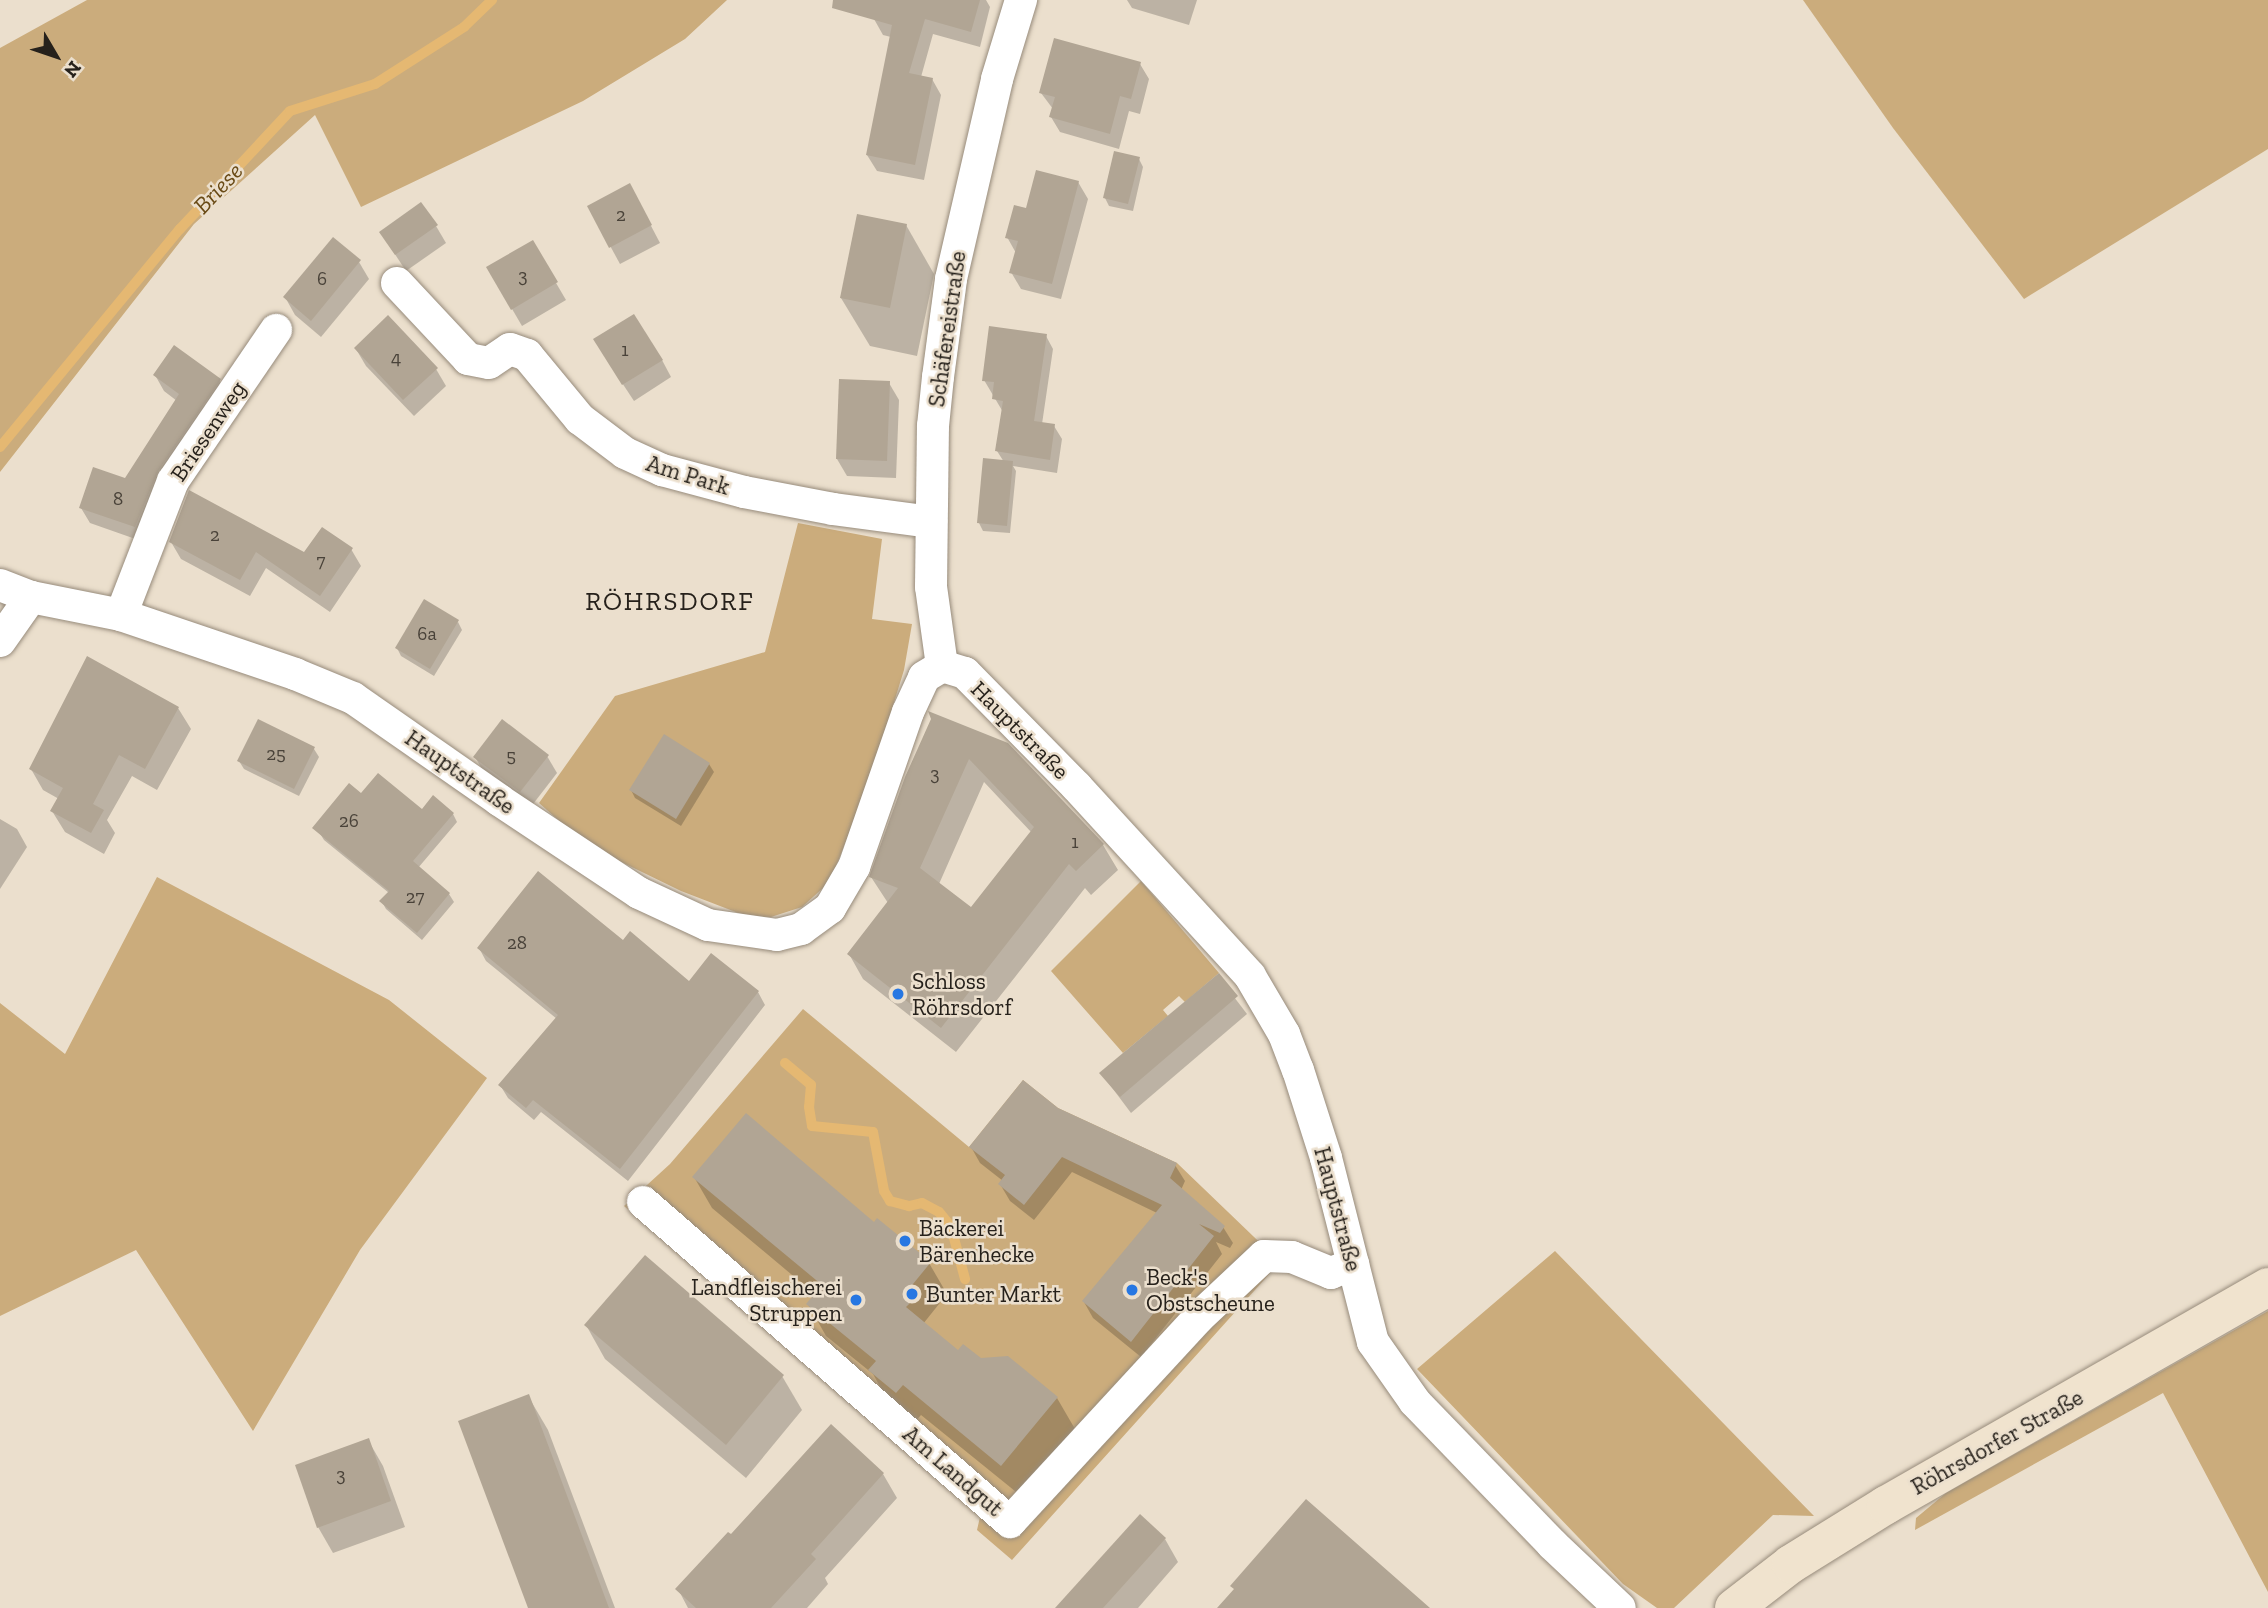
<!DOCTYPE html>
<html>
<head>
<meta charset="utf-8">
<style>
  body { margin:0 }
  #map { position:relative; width:2268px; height:1608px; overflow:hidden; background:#ebdfcd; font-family:"Zilla Slab",serif }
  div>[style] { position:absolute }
  .green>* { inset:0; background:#cbac7c }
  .shadow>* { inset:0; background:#0003 }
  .stream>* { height:10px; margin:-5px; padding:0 5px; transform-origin:5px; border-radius:5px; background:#e5b872 }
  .building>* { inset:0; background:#b1a594 }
  .roads { filter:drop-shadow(0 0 2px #978b7b) drop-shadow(0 0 2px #978b7b) }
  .street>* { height:32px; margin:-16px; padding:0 16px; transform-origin:16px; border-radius:16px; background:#fff }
  .secondary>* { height:38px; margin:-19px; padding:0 19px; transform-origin:19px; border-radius:19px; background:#f0e3ce }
  .dots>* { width:19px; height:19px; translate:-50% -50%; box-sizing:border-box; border:4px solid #ebdfcd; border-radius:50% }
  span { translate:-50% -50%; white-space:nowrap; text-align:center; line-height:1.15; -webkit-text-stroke:5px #ebdfcd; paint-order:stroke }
  .number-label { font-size:19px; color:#494239 }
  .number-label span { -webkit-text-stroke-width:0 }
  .street-label { font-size:23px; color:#26211b }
  .poi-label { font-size:23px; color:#26211b }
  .left { translate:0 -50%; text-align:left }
  .right { translate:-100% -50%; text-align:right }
  .water-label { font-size:24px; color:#694a15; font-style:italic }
  .quarter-label { font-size:26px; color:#26211b; letter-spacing:2px }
  .north { position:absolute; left:21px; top:21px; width:70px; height:70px; -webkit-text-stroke:5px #ebdfcd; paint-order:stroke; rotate:129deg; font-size:19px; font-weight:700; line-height:28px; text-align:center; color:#26211b }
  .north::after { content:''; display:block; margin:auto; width:24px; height:32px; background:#26211b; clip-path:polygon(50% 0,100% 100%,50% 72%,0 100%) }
</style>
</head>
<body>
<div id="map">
  <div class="green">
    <i style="clip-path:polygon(87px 0,727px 0,685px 39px,583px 101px,361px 207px,315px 115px,194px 224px,0 472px,0 48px)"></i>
    <i style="clip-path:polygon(1803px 0,2268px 0,2268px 149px,2024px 299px,1893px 128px)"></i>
    <i style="clip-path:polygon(798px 523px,882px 539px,872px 619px,912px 624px,904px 670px,870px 780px,835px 869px,823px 888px,802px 907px,771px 917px,746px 916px,681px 891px,607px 855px,565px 826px,539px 803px,615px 696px,765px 652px)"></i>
    <i style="clip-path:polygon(157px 877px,389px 1000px,487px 1078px,360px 1250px,253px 1431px,136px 1250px,0 1316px,0 1003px,65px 1054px)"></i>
    <i style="clip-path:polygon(1141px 881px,1219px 973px,1185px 1002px,1179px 996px,1163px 1010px,1168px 1016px,1123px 1053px,1051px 971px)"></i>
    <i style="clip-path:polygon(803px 1009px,969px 1147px,1023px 1080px,1058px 1108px,1177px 1163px,1280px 1262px,1012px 1560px,977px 1530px,980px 1517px,624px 1206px,670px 1164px)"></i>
    <i style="clip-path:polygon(1555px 1251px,1814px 1516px,1773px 1515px,1674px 1608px,1657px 1608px,1623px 1584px,1417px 1369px)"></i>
    <i style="clip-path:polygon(2268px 1311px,2268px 1592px,2163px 1393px,1915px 1530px,1916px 1518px,1946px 1493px)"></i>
  </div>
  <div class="shadow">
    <i style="clip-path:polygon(879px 0,986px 0,990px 7px,980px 47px,933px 34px,921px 77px,932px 79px,941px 95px,924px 180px,877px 171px,867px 155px,891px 37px,883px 35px,874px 19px)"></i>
    <i style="clip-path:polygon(1127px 0,1197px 0,1189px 25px,1132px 8px)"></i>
    <i style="clip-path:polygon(1140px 64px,1149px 79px,1140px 114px,1129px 111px,1119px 149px,1060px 132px,1051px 117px,1053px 109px,1041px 93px)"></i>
    <i style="clip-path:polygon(1139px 159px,1143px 167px,1133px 211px,1109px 206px,1105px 198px)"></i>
    <i style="clip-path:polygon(1078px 182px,1088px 199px,1061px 299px,1021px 289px,1011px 272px,1016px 253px,1007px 237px,1028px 210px)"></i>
    <i style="clip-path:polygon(639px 203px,660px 243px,620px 264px,589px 207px)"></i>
    <i style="clip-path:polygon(906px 225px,934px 274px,917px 356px,870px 346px,841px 298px)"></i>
    <i style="clip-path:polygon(436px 226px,446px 243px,406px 271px,381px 233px)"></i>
    <i style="clip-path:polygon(532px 242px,566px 300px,522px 326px,488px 268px)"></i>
    <i style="clip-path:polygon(359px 262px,369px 279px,321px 337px,295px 315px,285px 297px)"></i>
    <i style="clip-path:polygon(1046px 336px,1053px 349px,1042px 424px,1054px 426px,1062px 439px,1057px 473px,1013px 466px,1016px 471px,1010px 533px,983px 531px,979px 523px,1004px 462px,997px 451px,1003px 412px,984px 380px)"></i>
    <i style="clip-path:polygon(356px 349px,436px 369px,446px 386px,414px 416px,366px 366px)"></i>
    <i style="clip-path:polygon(605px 357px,662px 360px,671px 377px,634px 401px)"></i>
    <i style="clip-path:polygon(155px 375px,219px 380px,228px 395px,144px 542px,90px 523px,81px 508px,126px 480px,177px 401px,164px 391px)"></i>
    <i style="clip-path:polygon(889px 383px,899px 400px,896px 478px,847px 476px,837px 459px)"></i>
    <i style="clip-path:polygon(171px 542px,305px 554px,351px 549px,361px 566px,330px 612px,266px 568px,250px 596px,181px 559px)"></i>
    <i style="clip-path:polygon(458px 622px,462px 630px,434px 676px,401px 656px,397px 648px)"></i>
    <i style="clip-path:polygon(178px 708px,191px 729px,157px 790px,132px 776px,107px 820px,115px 833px,104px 854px,65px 832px,52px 811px,59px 799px,43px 790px,31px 769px)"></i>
    <i style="clip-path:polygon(evenodd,1007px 745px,1103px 845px,1118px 870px,1091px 895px,1085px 888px,956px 1052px,863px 979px,849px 954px,888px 903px,871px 877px,906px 777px,1007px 745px,984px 782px,1032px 833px,971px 910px,939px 884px,984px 782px)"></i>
    <i style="clip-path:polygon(314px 749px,319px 757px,299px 796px,244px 769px,239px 761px)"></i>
    <i style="clip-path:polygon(547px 756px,557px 773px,530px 808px,485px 774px,475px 757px)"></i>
    <i style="clip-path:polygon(709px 764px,714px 772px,681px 826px,635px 798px,631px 790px)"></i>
    <i style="clip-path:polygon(361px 796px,422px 811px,453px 814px,457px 822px,418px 868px,449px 894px,454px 902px,422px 940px,386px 909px,382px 902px,389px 893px,324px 840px,319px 832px)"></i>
    <i style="clip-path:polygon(0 819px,17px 829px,27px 847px,0 889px)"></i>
    <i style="clip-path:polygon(623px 942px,689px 984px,758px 992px,765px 1005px,628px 1181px,541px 1112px,534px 1120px,508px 1098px,500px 1085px,557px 1019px,486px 961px,479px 948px)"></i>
    <i style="clip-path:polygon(1218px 976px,1247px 1014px,1131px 1113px,1101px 1073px)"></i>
    <i style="clip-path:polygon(1057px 1109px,1175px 1165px,1185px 1181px,1181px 1190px,1223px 1227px,1233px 1243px,1230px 1248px,1216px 1242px,1222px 1254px,1141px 1357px,1093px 1318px,1084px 1302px,1157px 1213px,1072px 1172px,1034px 1220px,1010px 1201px,1000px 1184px,1003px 1181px,980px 1163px,971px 1147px)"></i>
    <i style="clip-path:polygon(694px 1177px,874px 1224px,929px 1263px,947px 1294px,923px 1324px,958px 1353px,1057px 1398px,1075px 1429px,1020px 1495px,921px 1415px,914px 1423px,888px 1401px,873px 1374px,826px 1336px,808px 1304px,816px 1295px,712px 1208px)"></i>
    <i style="clip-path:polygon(586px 1325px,782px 1376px,802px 1410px,746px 1478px,605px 1359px)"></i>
    <i style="clip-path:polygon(528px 1396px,548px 1430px,615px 1608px,530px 1608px)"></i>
    <i style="clip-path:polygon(368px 1440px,383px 1466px,405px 1527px,333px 1553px,318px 1527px)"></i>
    <i style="clip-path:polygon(883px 1474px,897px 1498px,825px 1578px,828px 1584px,807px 1608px,688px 1608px,678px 1589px,731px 1537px)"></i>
    <i style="clip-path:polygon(1165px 1539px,1178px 1562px,1138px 1608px,1058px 1608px)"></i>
  </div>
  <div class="stream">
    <i style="left:0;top:447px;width:283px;rotate:-50.5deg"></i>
    <i style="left:180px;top:229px;width:161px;rotate:-47deg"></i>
    <i style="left:290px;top:111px;width:89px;rotate:-17.6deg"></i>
    <i style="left:375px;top:84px;width:106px;rotate:-32.6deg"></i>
    <i style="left:464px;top:27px;width:39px;rotate:-44deg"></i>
    <i style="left:785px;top:1063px;width:34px;rotate:40deg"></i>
    <i style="left:811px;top:1085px;width:22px;rotate:95deg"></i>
    <i style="left:809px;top:1107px;width:19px;rotate:81deg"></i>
    <i style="left:812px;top:1126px;width:61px;rotate:5.6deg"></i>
    <i style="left:873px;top:1132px;width:60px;rotate:79.4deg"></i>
    <i style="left:884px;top:1191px;width:12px;rotate:59deg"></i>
    <i style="left:890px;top:1201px;width:20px;rotate:15deg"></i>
    <i style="left:909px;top:1206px;width:13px;rotate:-13deg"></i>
    <i style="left:922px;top:1203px;width:19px;rotate:28deg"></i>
    <i style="left:939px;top:1212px;width:19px;rotate:51deg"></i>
    <i style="left:951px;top:1227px;width:54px;rotate:74.9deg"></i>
  </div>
  <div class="building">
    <i style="clip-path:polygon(833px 0,980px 0,971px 32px,925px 19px,909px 73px,933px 78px,915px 165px,866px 155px,892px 25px,832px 8px)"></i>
    <i style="clip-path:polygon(1054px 38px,1141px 62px,1131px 99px,1120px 96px,1110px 134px,1049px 117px,1055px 97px,1039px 93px)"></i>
    <i style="clip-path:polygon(1114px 151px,1140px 157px,1128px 204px,1103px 198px)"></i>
    <i style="clip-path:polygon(1036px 170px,1079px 181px,1052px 284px,1009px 273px,1018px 241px,1005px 238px,1014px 205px,1026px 208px)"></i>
    <i style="clip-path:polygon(630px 183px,652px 225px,609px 248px,587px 206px)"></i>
    <i style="clip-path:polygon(421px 202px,438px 225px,395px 255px,379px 232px)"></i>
    <i style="clip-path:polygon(857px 214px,907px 224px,890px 308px,840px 298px)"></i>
    <i style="clip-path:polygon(333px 237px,361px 260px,311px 321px,283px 297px)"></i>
    <i style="clip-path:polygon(533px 240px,558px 282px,511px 310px,486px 267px)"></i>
    <i style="clip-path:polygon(634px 314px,663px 360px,622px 385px,593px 339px)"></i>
    <i style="clip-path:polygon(388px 315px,438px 368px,403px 400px,354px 348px)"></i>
    <i style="clip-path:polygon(989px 326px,1047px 334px,1034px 421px,1055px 424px,1050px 460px,995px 451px,1003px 401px,992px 399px,994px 382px,982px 381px)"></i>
    <i style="clip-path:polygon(174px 345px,221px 379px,158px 471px,135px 527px,79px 508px,93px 467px,125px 478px,179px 394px,153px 375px)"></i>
    <i style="clip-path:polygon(839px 379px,890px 381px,887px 461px,836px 459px)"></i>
    <i style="clip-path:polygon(983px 458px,1013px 461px,1007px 526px,977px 523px)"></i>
    <i style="clip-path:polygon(189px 490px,304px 552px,322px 527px,353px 548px,320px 596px,256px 552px,240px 580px,169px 542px)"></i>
    <i style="clip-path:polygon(424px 599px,459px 620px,430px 669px,395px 648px)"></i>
    <i style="clip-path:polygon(87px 656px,179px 707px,145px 769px,119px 755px,93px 804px,104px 810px,91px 833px,50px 811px,63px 788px,29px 769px)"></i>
    <i style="clip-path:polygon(evenodd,928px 711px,1008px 743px,1104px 844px,1076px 871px,1069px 864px,941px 1028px,847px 954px,898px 888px,869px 877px,905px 777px,931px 719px,928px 711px,969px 759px,1034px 827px,971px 907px,920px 868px,969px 759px)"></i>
    <i style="clip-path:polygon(258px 719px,315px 747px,294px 789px,237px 761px)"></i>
    <i style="clip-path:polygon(502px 719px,549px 755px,520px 792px,473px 757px)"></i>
    <i style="clip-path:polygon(664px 734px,710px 763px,676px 819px,629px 790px)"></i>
    <i style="clip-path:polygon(378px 773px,422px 809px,433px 795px,454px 813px,413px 861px,450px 893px,417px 933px,379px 901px,389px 891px,312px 828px,349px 783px,361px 793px)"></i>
    <i style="clip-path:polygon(538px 871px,623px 940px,630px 931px,689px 981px,711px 953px,759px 991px,620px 1169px,533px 1100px,526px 1108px,498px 1085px,558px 1015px,477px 948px)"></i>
    <i style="clip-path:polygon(1219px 973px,1238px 996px,1120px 1097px,1099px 1073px)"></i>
    <i style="clip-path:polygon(1023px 1080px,1058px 1108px,1177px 1163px,1170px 1178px,1225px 1226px,1220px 1233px,1199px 1224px,1214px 1236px,1131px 1342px,1082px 1301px,1162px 1205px,1062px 1157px,1024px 1205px,998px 1184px,1005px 1175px,969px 1147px)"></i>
    <i style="clip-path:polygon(746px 1113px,874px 1222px,877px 1218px,931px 1262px,904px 1295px,912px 1301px,906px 1307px,958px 1350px,963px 1344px,981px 1358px,1008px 1356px,1058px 1397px,1001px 1466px,903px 1385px,896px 1393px,868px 1370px,876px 1361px,806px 1304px,822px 1285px,692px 1177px)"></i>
    <i style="clip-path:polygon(645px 1255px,784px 1375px,726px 1445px,584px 1325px)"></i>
    <i style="clip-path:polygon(529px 1394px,609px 1608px,528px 1608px,458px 1421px)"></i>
    <i style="clip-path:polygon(831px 1424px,884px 1473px,811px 1554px,816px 1559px,771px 1608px,696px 1608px,675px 1589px,728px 1532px,731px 1534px)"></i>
    <i style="clip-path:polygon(369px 1438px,391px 1501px,317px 1528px,295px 1465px)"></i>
    <i style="clip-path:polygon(1306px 1499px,1430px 1608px,1217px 1608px,1234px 1589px,1230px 1586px)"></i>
    <i style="clip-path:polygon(1140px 1514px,1166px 1538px,1103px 1608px,1055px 1608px)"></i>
  </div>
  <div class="roads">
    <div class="street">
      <i style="left:397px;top:283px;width:104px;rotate:46.9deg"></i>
      <i style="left:468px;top:359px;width:21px;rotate:11deg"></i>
      <i style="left:489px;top:363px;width:25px;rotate:-34deg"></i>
      <i style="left:510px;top:349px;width:18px;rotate:19deg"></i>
      <i style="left:527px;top:355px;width:83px;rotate:50.4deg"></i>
      <i style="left:580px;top:419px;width:56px;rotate:37.1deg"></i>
      <i style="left:625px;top:453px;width:41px;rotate:24.7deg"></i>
      <i style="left:662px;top:470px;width:85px;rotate:15deg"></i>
      <i style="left:744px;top:492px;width:91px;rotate:10.8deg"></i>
      <i style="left:833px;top:509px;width:99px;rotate:7.6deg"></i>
      <i style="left:0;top:585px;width:33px;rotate:21deg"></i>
      <i style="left:31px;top:597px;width:92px;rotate:11.3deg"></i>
      <i style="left:121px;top:615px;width:184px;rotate:18.7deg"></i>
      <i style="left:295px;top:674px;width:63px;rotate:22.5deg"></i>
      <i style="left:353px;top:698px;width:178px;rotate:34.9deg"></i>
      <i style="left:499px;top:800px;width:168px;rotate:33.6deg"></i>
      <i style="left:639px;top:893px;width:76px;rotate:24.9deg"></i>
      <i style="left:708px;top:925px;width:70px;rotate:8.2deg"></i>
      <i style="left:777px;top:935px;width:25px;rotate:-14deg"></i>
      <i style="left:801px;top:929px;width:36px;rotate:-36deg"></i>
      <i style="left:830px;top:908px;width:48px;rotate:-59.7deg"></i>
      <i style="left:854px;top:867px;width:164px;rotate:-70.8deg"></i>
      <i style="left:908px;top:712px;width:38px;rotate:-65deg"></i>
      <i style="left:924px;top:677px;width:21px;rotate:-31deg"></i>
      <i style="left:942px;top:666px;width:24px;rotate:17deg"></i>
      <i style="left:965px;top:673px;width:160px;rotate:45.5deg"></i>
      <i style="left:1077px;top:787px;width:256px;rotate:47.5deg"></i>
      <i style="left:1250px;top:976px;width:67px;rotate:59.6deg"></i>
      <i style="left:1284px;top:1034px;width:39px;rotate:69deg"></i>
      <i style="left:1298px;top:1070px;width:92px;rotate:72.3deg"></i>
      <i style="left:1326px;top:1158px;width:190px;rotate:75.7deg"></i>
      <i style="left:1373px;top:1342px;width:73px;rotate:55deg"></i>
      <i style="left:1415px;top:1402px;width:197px;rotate:46deg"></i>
      <i style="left:1552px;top:1544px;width:93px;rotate:43.3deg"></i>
      <i style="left:121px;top:615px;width:144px;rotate:-68.8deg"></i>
      <i style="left:173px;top:481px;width:183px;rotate:-55.7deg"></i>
      <i style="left:0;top:641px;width:54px;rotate:-54.8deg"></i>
      <i style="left:942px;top:666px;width:80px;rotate:-97.9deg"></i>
      <i style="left:931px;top:587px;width:161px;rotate:-89.3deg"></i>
      <i style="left:933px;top:426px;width:49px;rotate:-84.2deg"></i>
      <i style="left:938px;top:377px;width:99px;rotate:-82.4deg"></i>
      <i style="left:951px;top:279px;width:205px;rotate:-77deg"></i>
      <i style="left:997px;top:79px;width:83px;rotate:-73.1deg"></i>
      <i style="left:643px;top:1202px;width:487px;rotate:41.1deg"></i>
      <i style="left:1010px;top:1522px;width:276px;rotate:-47.3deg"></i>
      <i style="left:1197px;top:1319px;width:92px;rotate:-43.2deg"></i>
      <i style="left:1264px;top:1256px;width:28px;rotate:2deg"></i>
      <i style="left:1292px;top:1257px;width:42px;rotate:22.3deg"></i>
      <i style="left:1331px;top:1273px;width:24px;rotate:-22deg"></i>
    </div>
    <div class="secondary">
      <i style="left:1734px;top:1608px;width:72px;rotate:-37.7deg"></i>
      <i style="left:1791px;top:1564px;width:112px;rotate:-31.8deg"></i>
      <i style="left:1886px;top:1505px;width:440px;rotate:-29.7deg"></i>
    </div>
  </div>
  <div class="dots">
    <i style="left:898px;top:994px;background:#2777e2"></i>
    <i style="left:905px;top:1241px;background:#2777e2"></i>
    <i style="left:1132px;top:1290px;background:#2777e2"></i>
    <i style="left:912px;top:1294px;background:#2777e2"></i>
    <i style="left:856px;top:1300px;background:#2777e2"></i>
  </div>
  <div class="number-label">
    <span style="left:621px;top:215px">2</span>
    <span style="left:523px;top:276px">3</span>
    <span style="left:322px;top:279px">6</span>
    <span style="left:625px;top:350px">1</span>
    <span style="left:396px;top:358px">4</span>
    <span style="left:118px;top:499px">8</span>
    <span style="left:215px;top:535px">2</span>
    <span style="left:321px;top:561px">7</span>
    <span style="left:427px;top:634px">6a</span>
    <span style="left:276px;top:754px">25</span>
    <span style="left:511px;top:756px">5</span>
    <span style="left:935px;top:774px">3</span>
    <span style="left:349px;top:821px">26</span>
    <span style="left:1075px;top:842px">1</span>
    <span style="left:415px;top:897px">27</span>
    <span style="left:517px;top:943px">28</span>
    <span style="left:341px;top:1475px">3</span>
  </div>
  <div class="street-label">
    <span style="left:947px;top:329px;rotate:-82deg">Schäfereistraße</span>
    <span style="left:208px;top:431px;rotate:-56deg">Briesenweg</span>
    <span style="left:688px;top:475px;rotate:17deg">Am Park</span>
    <span style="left:1020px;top:730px;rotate:45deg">Hauptstraße</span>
    <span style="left:460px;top:772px;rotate:35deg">Hauptstraße</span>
    <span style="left:1338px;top:1209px;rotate:75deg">Hauptstraße</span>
    <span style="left:1997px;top:1442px;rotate:-29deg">Röhrsdorfer Straße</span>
    <span style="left:953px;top:1471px;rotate:41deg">Am Landgut</span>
  </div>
  <div class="poi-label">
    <span class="left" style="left:912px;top:994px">Schloss<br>Röhrsdorf</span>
    <span class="left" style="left:919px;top:1241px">Bäckerei<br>Bärenhecke</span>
    <span class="left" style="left:1146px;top:1290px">Beck's<br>Obstscheune</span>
    <span class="right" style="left:842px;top:1300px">Landfleischerei<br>Struppen</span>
    <span class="left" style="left:926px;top:1294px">Bunter Markt</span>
  </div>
  <div class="water-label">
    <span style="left:218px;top:188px;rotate:-47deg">Briese</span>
  </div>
  <div class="quarter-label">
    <span style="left:670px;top:602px">RÖHRSDORF</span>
  </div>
  <div class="north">N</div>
</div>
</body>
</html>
